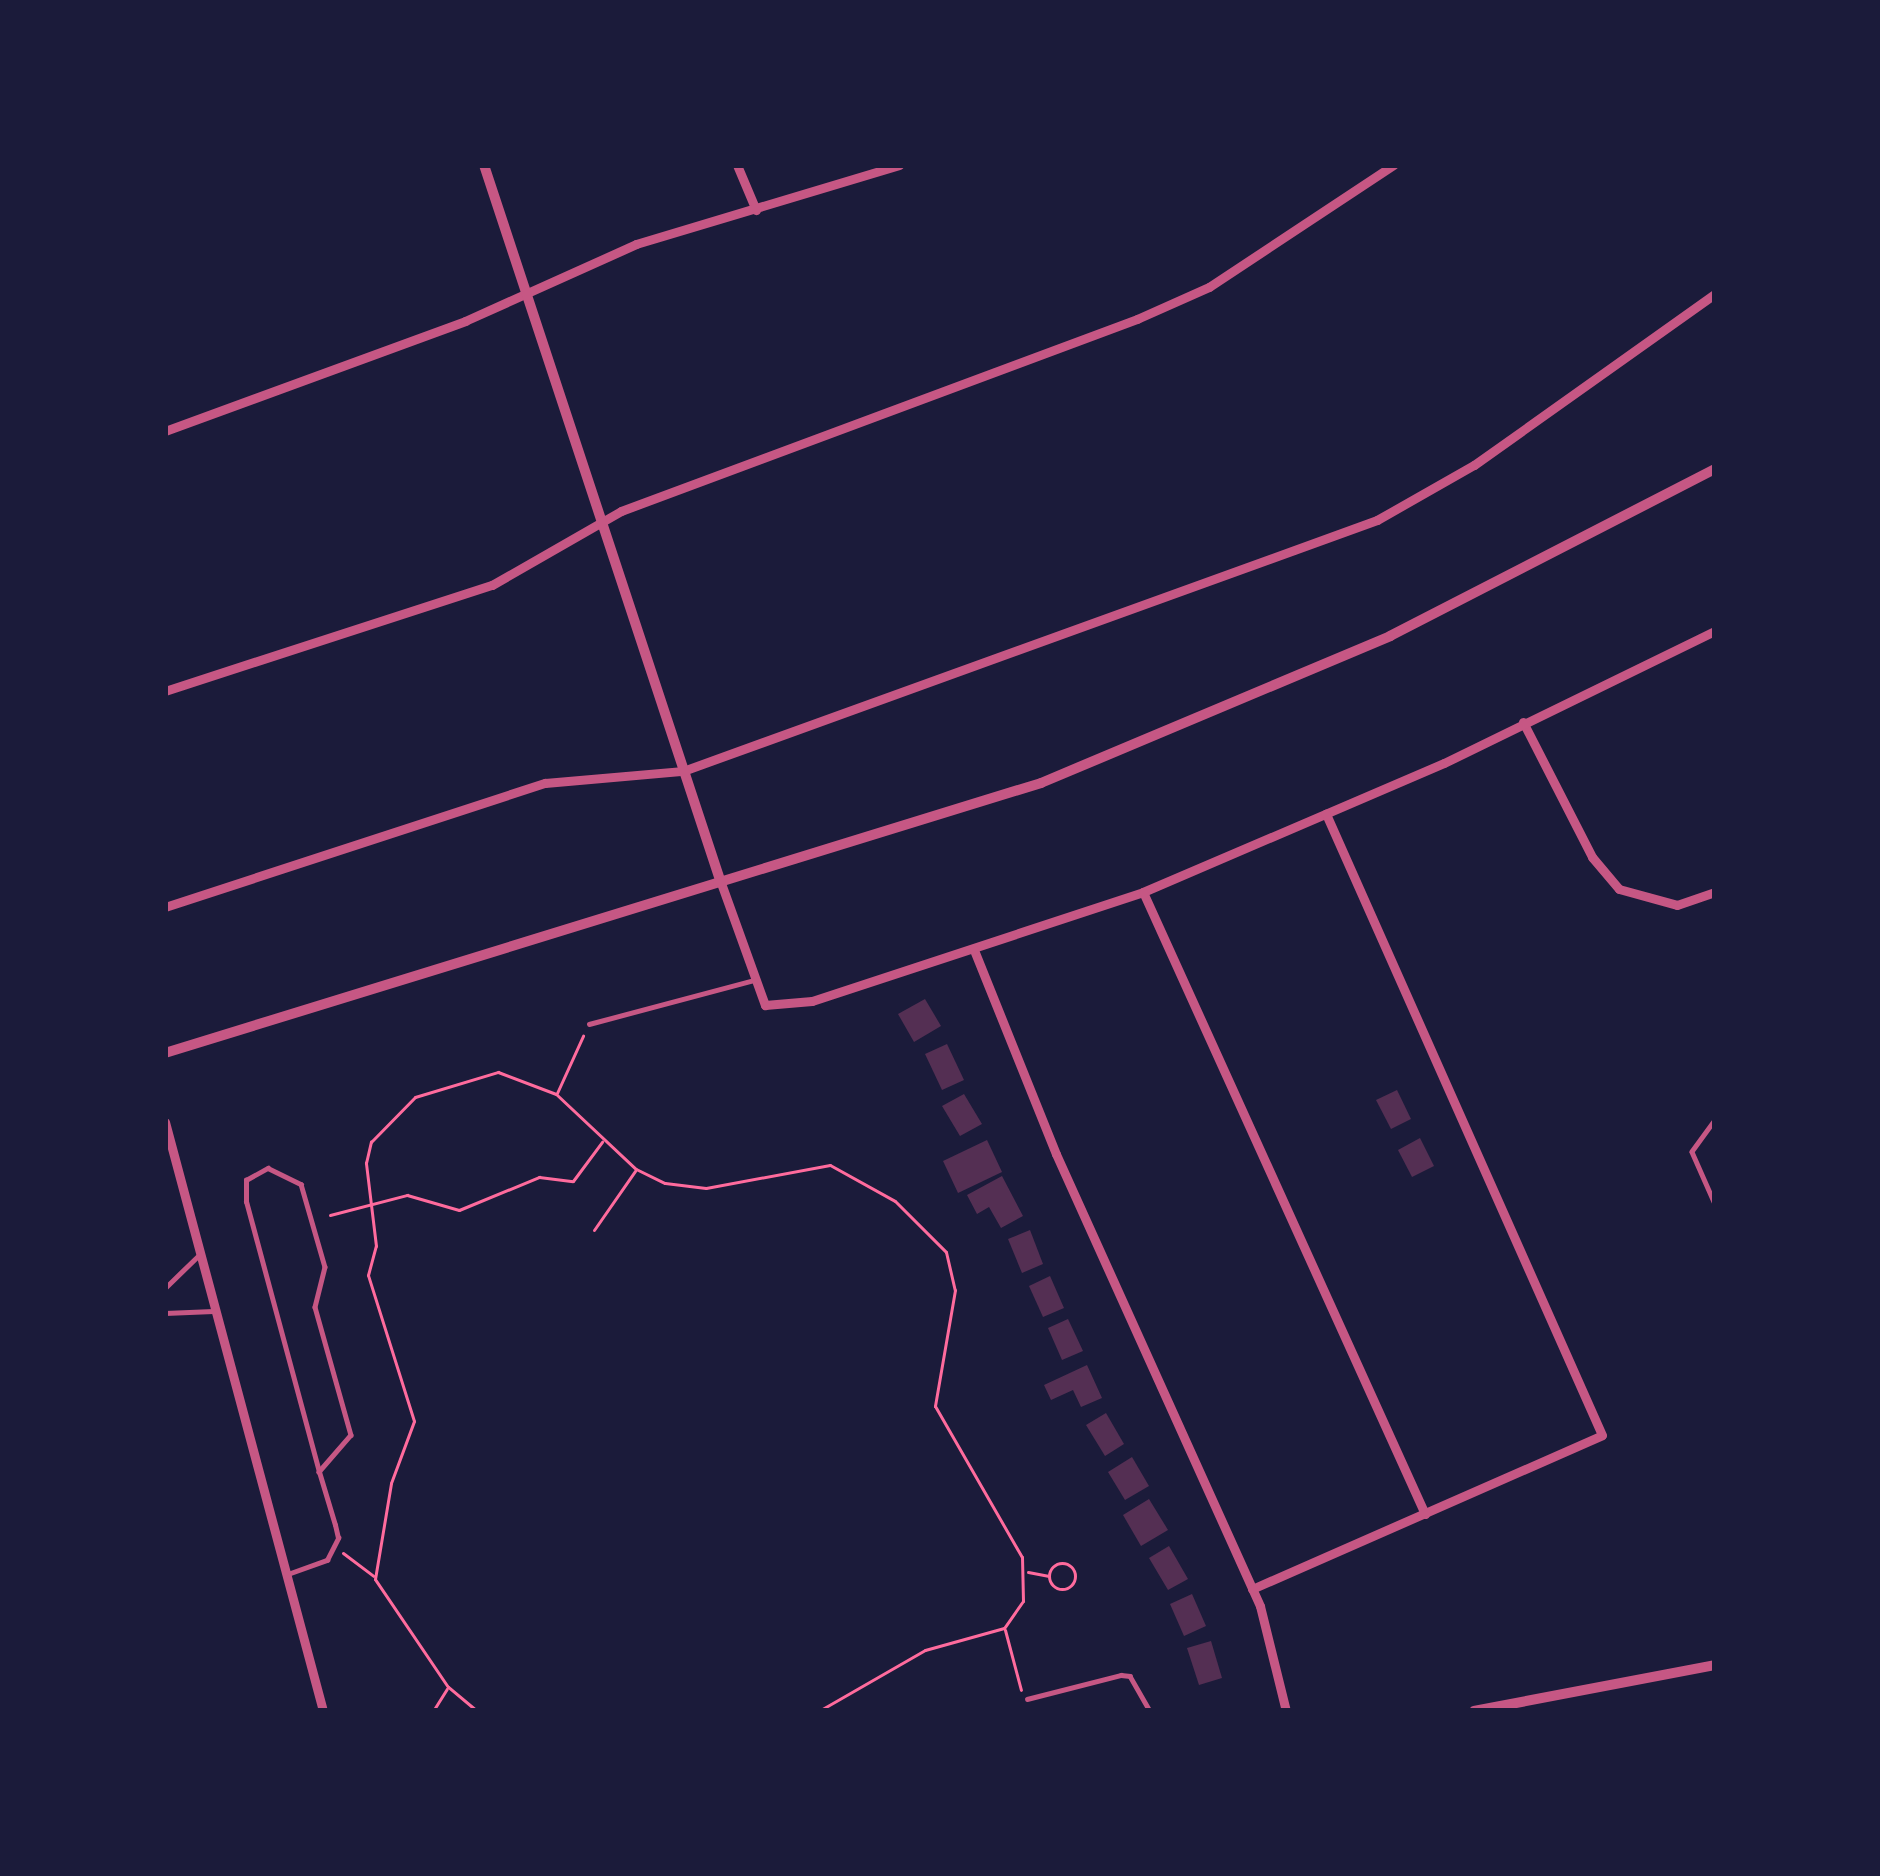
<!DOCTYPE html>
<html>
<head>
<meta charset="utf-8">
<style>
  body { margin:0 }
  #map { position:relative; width:1880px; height:1876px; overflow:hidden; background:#1b1b3a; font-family:"Varela Round",sans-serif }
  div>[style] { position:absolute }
  .building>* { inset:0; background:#542f53 }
  .path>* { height:3px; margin:-1.5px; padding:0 1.5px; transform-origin:1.5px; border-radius:1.5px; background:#ff6b9d }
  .path>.ring { margin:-1.5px; padding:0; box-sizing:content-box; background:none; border:3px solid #ff6b9d; border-radius:50% }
  .service>* { height:4.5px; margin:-2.25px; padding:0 2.25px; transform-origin:2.25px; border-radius:2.25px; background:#c65784 }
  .minor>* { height:9px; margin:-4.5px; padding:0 4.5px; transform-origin:4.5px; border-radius:4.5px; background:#c65784 }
  .tertiary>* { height:10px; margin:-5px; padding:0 5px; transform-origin:5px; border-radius:5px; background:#c65784 }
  span { translate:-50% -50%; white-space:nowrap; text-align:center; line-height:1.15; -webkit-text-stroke:12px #1b1b3a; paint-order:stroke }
  .frame { position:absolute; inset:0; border:168px solid #1b1b3a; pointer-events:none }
</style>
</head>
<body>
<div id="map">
  <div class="building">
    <i style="clip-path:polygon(925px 999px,941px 1026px,914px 1042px,898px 1014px)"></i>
    <i style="clip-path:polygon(947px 1044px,964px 1080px,942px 1090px,925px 1054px)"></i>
    <i style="clip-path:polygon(1397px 1090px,1411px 1119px,1391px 1129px,1376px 1100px)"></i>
    <i style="clip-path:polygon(964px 1094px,982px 1124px,960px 1136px,942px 1106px)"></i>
    <i style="clip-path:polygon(1420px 1138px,1434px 1166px,1412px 1177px,1398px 1150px)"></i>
    <i style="clip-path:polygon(987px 1140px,1002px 1172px,958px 1193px,943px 1161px)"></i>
    <i style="clip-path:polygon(1002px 1176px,1023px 1216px,1001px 1228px,989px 1207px,977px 1214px,967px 1195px)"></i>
    <i style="clip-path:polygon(1030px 1230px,1043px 1264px,1022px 1273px,1008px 1239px)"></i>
    <i style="clip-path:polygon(1050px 1276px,1064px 1308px,1043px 1317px,1029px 1286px)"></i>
    <i style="clip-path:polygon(1068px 1319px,1083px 1351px,1062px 1360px,1048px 1328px)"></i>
    <i style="clip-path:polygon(1087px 1365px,1102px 1398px,1081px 1407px,1073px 1390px,1051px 1400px,1044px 1385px)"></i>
    <i style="clip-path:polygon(1106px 1413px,1124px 1444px,1105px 1456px,1086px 1425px)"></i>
    <i style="clip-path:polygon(1132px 1457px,1149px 1486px,1125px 1500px,1108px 1472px)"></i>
    <i style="clip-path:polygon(1149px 1499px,1168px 1530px,1141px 1546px,1123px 1515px)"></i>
    <i style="clip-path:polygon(1169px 1546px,1188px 1579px,1168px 1590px,1149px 1558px)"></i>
    <i style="clip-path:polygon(1192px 1594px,1206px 1626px,1184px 1636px,1170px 1604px)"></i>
    <i style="clip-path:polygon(1211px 1641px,1222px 1678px,1199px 1685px,1187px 1648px)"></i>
  </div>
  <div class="path">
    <i style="left:557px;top:1093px;width:63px;rotate:-65.5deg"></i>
    <i style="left:330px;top:1215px;width:80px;rotate:-14.6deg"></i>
    <i style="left:407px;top:1195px;width:54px;rotate:16.1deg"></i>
    <i style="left:459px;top:1210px;width:87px;rotate:-22.4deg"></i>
    <i style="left:539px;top:1177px;width:34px;rotate:7deg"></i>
    <i style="left:573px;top:1181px;width:49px;rotate:-53.4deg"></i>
    <i style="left:594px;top:1230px;width:72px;rotate:-55.2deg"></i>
    <i style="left:343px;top:1553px;width:38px;rotate:37deg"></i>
    <i class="ring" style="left:1049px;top:1563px;width:23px;height:23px"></i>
    <i style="left:1028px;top:1572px;width:20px;rotate:11deg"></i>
    <i style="left:1005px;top:1630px;width:62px;rotate:75.1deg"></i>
    <i style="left:433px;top:1711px;width:26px;rotate:-58deg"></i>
    <i style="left:477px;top:1711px;width:38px;rotate:-140deg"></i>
    <i style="left:448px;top:1687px;width:130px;rotate:-124.1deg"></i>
    <i style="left:375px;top:1579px;width:97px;rotate:-80.5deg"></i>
    <i style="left:391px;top:1483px;width:66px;rotate:-69.6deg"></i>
    <i style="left:414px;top:1421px;width:153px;rotate:-107.5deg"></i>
    <i style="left:368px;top:1275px;width:30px;rotate:-75deg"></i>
    <i style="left:376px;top:1246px;width:84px;rotate:-96.9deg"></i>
    <i style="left:366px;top:1163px;width:22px;rotate:-77deg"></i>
    <i style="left:371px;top:1142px;width:63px;rotate:-45.6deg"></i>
    <i style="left:415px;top:1097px;width:87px;rotate:-16.8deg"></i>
    <i style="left:498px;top:1072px;width:62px;rotate:20.8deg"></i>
    <i style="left:556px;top:1094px;width:110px;rotate:43.2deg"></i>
    <i style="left:636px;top:1169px;width:32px;rotate:26deg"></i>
    <i style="left:665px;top:1183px;width:41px;rotate:7deg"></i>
    <i style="left:706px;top:1188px;width:126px;rotate:-10.5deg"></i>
    <i style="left:830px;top:1165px;width:74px;rotate:29deg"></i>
    <i style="left:895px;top:1201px;width:72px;rotate:45deg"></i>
    <i style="left:946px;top:1252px;width:39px;rotate:77deg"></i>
    <i style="left:955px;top:1290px;width:118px;rotate:99.8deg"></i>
    <i style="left:935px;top:1406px;width:174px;rotate:60.1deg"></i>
    <i style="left:1022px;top:1557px;width:44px;rotate:88.7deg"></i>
    <i style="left:1023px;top:1601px;width:33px;rotate:125deg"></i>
    <i style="left:1004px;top:1628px;width:82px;rotate:164.4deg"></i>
    <i style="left:925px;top:1650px;width:122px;rotate:150.1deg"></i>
  </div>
  <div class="service">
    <i style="left:589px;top:1024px;width:168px;rotate:-14.9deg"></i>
    <i style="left:1715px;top:1120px;width:39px;rotate:126deg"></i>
    <i style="left:1692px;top:1152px;width:57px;rotate:66.1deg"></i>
    <i style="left:165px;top:1288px;width:49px;rotate:-44.2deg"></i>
    <i style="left:165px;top:1313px;width:48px;rotate:-2.4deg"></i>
    <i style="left:285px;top:1575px;width:45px;rotate:-19.7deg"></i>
    <i style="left:327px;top:1560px;width:25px;rotate:-63deg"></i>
    <i style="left:338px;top:1538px;width:13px;rotate:-103deg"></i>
    <i style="left:335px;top:1525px;width:55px;rotate:-106.8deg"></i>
    <i style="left:319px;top:1472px;width:280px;rotate:-105.1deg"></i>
    <i style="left:246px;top:1202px;width:22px;rotate:-90deg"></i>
    <i style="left:246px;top:1180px;width:25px;rotate:-29deg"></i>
    <i style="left:268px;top:1168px;width:37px;rotate:26deg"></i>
    <i style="left:301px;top:1184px;width:86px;rotate:73.9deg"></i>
    <i style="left:325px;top:1267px;width:41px;rotate:104deg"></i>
    <i style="left:315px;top:1307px;width:133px;rotate:74.3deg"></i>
    <i style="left:351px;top:1435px;width:49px;rotate:130.9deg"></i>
    <i style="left:1027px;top:1699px;width:97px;rotate:-14.3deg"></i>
    <i style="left:1121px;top:1675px;width:9px;rotate:6deg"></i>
    <i style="left:1130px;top:1676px;width:40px;rotate:60.3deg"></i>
  </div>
  <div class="minor">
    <i style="left:737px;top:165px;width:49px;rotate:67.1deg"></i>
    <i style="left:165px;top:431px;width:320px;rotate:-20.1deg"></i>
    <i style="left:465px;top:321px;width:188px;rotate:-24.2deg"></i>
    <i style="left:636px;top:244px;width:275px;rotate:-16.7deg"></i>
    <i style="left:165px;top:691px;width:344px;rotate:-18deg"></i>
    <i style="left:492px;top:585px;width:149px;rotate:-29.8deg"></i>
    <i style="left:621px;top:511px;width:551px;rotate:-20.41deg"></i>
    <i style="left:1137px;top:319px;width:79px;rotate:-24deg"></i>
    <i style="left:1209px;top:287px;width:221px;rotate:-33.5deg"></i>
    <i style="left:1523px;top:722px;width:152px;rotate:62.9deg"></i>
    <i style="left:1592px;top:857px;width:42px;rotate:49.8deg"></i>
    <i style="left:1619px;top:889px;width:60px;rotate:15.4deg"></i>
    <i style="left:1677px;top:905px;width:40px;rotate:-18.9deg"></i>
    <i style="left:721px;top:883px;width:130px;rotate:70.2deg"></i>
    <i style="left:765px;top:1005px;width:47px;rotate:-4.9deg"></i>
    <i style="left:812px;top:1001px;width:348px;rotate:-18.2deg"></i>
    <i style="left:1143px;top:892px;width:327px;rotate:-23.2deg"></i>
    <i style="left:1444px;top:763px;width:301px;rotate:-26deg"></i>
    <i style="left:1143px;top:892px;width:683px;rotate:65.61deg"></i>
    <i style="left:165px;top:907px;width:400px;rotate:-18.1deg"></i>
    <i style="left:545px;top:783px;width:139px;rotate:-5deg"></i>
    <i style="left:683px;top:771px;width:738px;rotate:-19.88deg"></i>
    <i style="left:1377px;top:520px;width:112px;rotate:-29.6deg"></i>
    <i style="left:1474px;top:465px;width:296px;rotate:-35.4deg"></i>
    <i style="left:974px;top:950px;width:220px;rotate:68.1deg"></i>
    <i style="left:1056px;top:1154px;width:496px;rotate:65.7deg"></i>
    <i style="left:1260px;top:1606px;width:108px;rotate:76.1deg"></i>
    <i style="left:165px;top:1122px;width:610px;rotate:74.98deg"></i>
    <i style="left:1252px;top:1589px;width:382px;rotate:-23.7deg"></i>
    <i style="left:1602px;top:1435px;width:680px;rotate:-113.96deg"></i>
  </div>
  <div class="tertiary">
    <i style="left:484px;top:165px;width:756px;rotate:71.73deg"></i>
    <i style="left:165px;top:1053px;width:917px;rotate:-17.13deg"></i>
    <i style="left:1041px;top:783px;width:379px;rotate:-22.8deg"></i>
    <i style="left:1390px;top:636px;width:365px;rotate:-27.2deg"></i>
    <i style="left:1474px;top:1711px;width:245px;rotate:-10.8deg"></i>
  </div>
  <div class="frame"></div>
</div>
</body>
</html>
